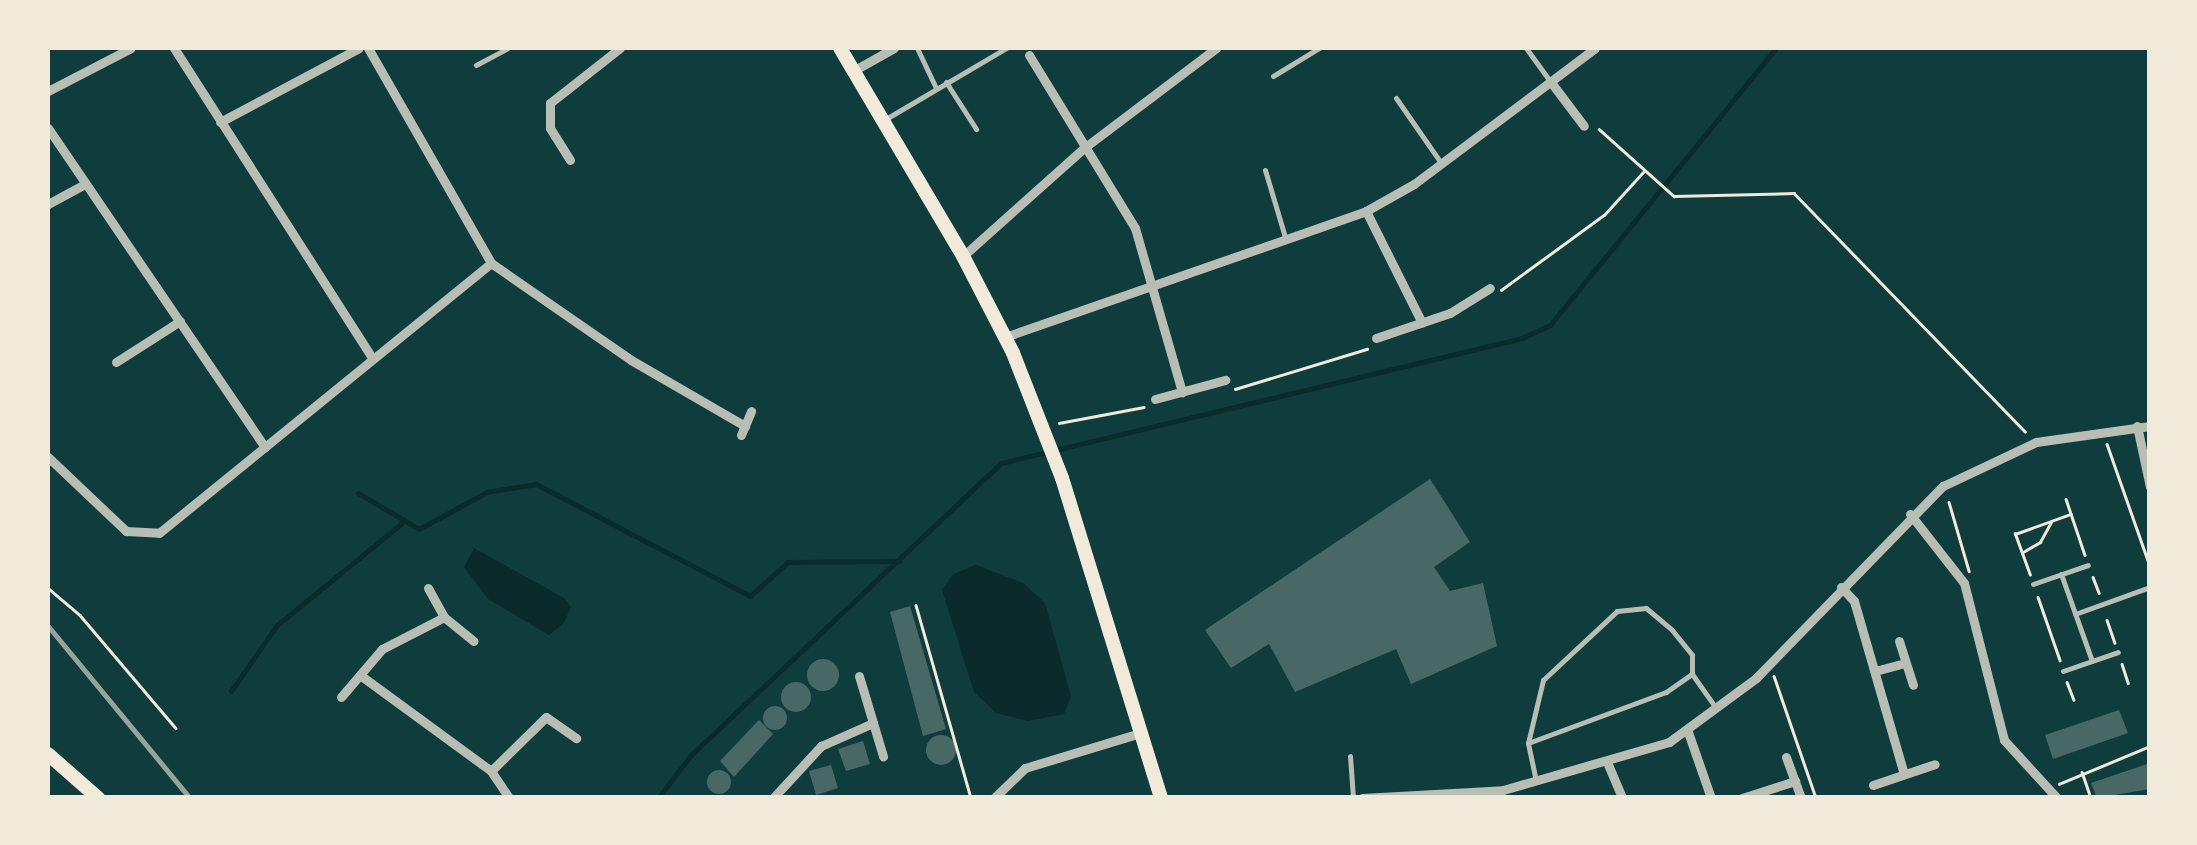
<!DOCTYPE html>
<html>
<head>
<meta charset="utf-8">
<style>
  body { margin:0 }
  #map { position:relative; width:2197px; height:845px; overflow:hidden; background:#0f3d3e; font-family:Barlow,sans-serif }
  div>[style] { position:absolute }
  .water>* { inset:0; background:#0a2a2b }
  .stream>* { height:5px; margin:-2.5px; padding:0 2.5px; transform-origin:2.5px; border-radius:2.5px; background:#0a2a2b }
  .building>* { inset:0; background:#486865 }
  .round { border-radius:50% }
  .path>* { height:2.5px; margin:-1.25px; padding:0 1.25px; transform-origin:1.25px; border-radius:1.25px; background:#f1e9da }
  .service>* { height:5px; margin:-2.5px; padding:0 2.5px; transform-origin:2.5px; border-radius:2.5px; background:#b8beb3 }
  .minor>* { height:9px; margin:-4.5px; padding:0 4.5px; transform-origin:4.5px; border-radius:4.5px; background:#b8beb3 }
  .primary>* { height:14px; margin:-7px; padding:0 7px; transform-origin:7px; border-radius:7px; background:#f1e9da }
  .rail>* { height:5px; margin:-2.5px; padding:0 2.5px; transform-origin:2.5px; border-radius:2.5px; background:#97a49c }
  span { translate:-50% -50%; white-space:nowrap; text-align:center; line-height:1.15; -webkit-text-stroke:8px #f1e9da; paint-order:stroke }
  .frame { position:absolute; inset:0; border:50px solid #f1e9da; pointer-events:none }
</style>
</head>
<body>
<div id="map">
  <div class="water">
    <i style="clip-path:polygon(474px 548px,564px 598px,571px 607px,564px 623px,549px 635px,488px 599px,464px 567px)"></i>
    <i style="clip-path:polygon(976px 565px,1023px 583px,1045px 603px,1071px 696px,1064px 714px,1028px 721px,996px 713px,974px 692px,942px 590px,953px 574px)"></i>
  </div>
  <div class="stream">
    <i style="left:358px;top:493px;width:71px;rotate:30.5deg"></i>
    <i style="left:419px;top:529px;width:77px;rotate:-28.6deg"></i>
    <i style="left:487px;top:492px;width:50px;rotate:-9.3deg"></i>
    <i style="left:536px;top:484px;width:242px;rotate:27.6deg"></i>
    <i style="left:750px;top:596px;width:51px;rotate:-41.8deg"></i>
    <i style="left:788px;top:562px;width:111px;rotate:-0.5deg"></i>
    <i style="left:231px;top:691px;width:80px;rotate:-55.1deg"></i>
    <i style="left:277px;top:625px;width:161px;rotate:-39.2deg"></i>
    <i style="left:658px;top:798px;width:54px;rotate:-52.5deg"></i>
    <i style="left:691px;top:755px;width:426px;rotate:-43.3deg"></i>
    <i style="left:1001px;top:463px;width:536px;rotate:-13.49deg"></i>
    <i style="left:1522px;top:338px;width:31px;rotate:-25deg"></i>
    <i style="left:1550px;top:325px;width:357px;rotate:-50.8deg"></i>
  </div>
  <div class="building">
    <i style="clip-path:polygon(1430px 479px,1470px 542px,1434px 567px,1450px 591px,1483px 583px,1497px 646px,1411px 684px,1396px 649px,1295px 692px,1269px 644px,1231px 668px,1205px 630px)"></i>
    <i style="clip-path:polygon(910px 606px,946px 729px,923px 736px,890px 612px)"></i>
    <i class="round" style="left:807px;top:659px;width:32px;height:32px"></i>
    <i class="round" style="left:781px;top:682px;width:30px;height:30px"></i>
    <i class="round" style="left:763px;top:706px;width:24px;height:24px"></i>
    <i style="clip-path:polygon(2119px 710px,2128px 733px,2053px 759px,2045px 735px)"></i>
    <i style="clip-path:polygon(759px 720px,773px 734px,734px 777px,720px 761px)"></i>
    <i class="round" style="left:926px;top:735px;width:30px;height:30px"></i>
    <i style="clip-path:polygon(863px 741px,870px 764px,846px 771px,838px 749px)"></i>
    <i style="clip-path:polygon(2150px 763px,2150px 789px,2097px 798px,2091px 783px)"></i>
    <i style="clip-path:polygon(831px 765px,838px 788px,816px 795px,809px 771px)"></i>
    <i class="round" style="left:707px;top:770px;width:24px;height:24px"></i>
  </div>
  <div class="path">
    <i style="left:1599px;top:129px;width:101px;rotate:41.8deg"></i>
    <i style="left:1674px;top:196px;width:120px;rotate:-1.4deg"></i>
    <i style="left:1794px;top:193px;width:332px;rotate:45.9deg"></i>
    <i style="left:1501px;top:290px;width:127px;rotate:-36.1deg"></i>
    <i style="left:1604px;top:215px;width:59px;rotate:-47.7deg"></i>
    <i style="left:1235px;top:389px;width:138px;rotate:-16.9deg"></i>
    <i style="left:1059px;top:423px;width:86px;rotate:-10.7deg"></i>
    <i style="left:2107px;top:444px;width:129px;rotate:70.6deg"></i>
    <i style="left:2066px;top:499px;width:59px;rotate:71.3deg"></i>
    <i style="left:1949px;top:502px;width:72px;rotate:73.8deg"></i>
    <i style="left:2023px;top:552px;width:20px;rotate:-30deg"></i>
    <i style="left:2040px;top:542px;width:23px;rotate:-61deg"></i>
    <i style="left:2030px;top:575px;width:44px;rotate:-110.1deg"></i>
    <i style="left:2015px;top:534px;width:59px;rotate:-19.7deg"></i>
    <i style="left:2093px;top:577px;width:17px;rotate:69deg"></i>
    <i style="left:48px;top:588px;width:42px;rotate:40.2deg"></i>
    <i style="left:80px;top:615px;width:148px;rotate:49.7deg"></i>
    <i style="left:2038px;top:597px;width:67px;rotate:70.8deg"></i>
    <i style="left:916px;top:605px;width:201px;rotate:74.1deg"></i>
    <i style="left:2107px;top:620px;width:24px;rotate:71deg"></i>
    <i style="left:2122px;top:664px;width:20px;rotate:72deg"></i>
    <i style="left:1774px;top:676px;width:129px;rotate:71deg"></i>
    <i style="left:2067px;top:682px;width:19px;rotate:69deg"></i>
    <i style="left:2082px;top:772px;width:28px;rotate:71deg"></i>
    <i style="left:2059px;top:784px;width:99px;rotate:-22.7deg"></i>
  </div>
  <div class="service">
    <i style="left:917px;top:48px;width:44px;rotate:64.6deg"></i>
    <i style="left:1526px;top:48px;width:41px;rotate:54deg"></i>
    <i style="left:476px;top:65px;width:36px;rotate:-28deg"></i>
    <i style="left:1273px;top:76px;width:54px;rotate:-31.3deg"></i>
    <i style="left:946px;top:82px;width:56px;rotate:57.4deg"></i>
    <i style="left:1396px;top:98px;width:79px;rotate:55.3deg"></i>
    <i style="left:884px;top:120px;width:142px;rotate:-30.5deg"></i>
    <i style="left:1265px;top:170px;width:70px;rotate:73.4deg"></i>
    <i style="left:2061px;top:574px;width:92px;rotate:70.4deg"></i>
    <i style="left:2033px;top:584px;width:58px;rotate:-19.1deg"></i>
    <i style="left:2075px;top:614px;width:80px;rotate:-19.8deg"></i>
    <i style="left:2063px;top:671px;width:58px;rotate:-19.1deg"></i>
    <i style="left:1528px;top:743px;width:147px;rotate:-20.3deg"></i>
    <i style="left:1666px;top:692px;width:32px;rotate:-35deg"></i>
    <i style="left:1350px;top:756px;width:42px;rotate:85.9deg"></i>
    <i style="left:1536px;top:781px;width:39px;rotate:-102deg"></i>
    <i style="left:1528px;top:743px;width:65px;rotate:-76.6deg"></i>
    <i style="left:1543px;top:680px;width:101px;rotate:-43deg"></i>
    <i style="left:1617px;top:611px;width:29px;rotate:-6deg"></i>
    <i style="left:1646px;top:608px;width:34px;rotate:40deg"></i>
    <i style="left:1672px;top:630px;width:32px;rotate:51deg"></i>
    <i style="left:1692px;top:655px;width:19px;rotate:90deg"></i>
    <i style="left:1692px;top:674px;width:42px;rotate:54.8deg"></i>
  </div>
  <div class="minor">
    <i style="left:174px;top:48px;width:366px;rotate:57.4deg"></i>
    <i style="left:368px;top:48px;width:248px;rotate:60.2deg"></i>
    <i style="left:491px;top:263px;width:170px;rotate:34.7deg"></i>
    <i style="left:631px;top:360px;width:132px;rotate:30.1deg"></i>
    <i style="left:1029px;top:55px;width:203px;rotate:58.5deg"></i>
    <i style="left:1135px;top:228px;width:171px;rotate:74deg"></i>
    <i style="left:853px;top:71px;width:47px;rotate:-29.3deg"></i>
    <i style="left:1550px;top:81px;width:56px;rotate:52.9deg"></i>
    <i style="left:48px;top:91px;width:93px;rotate:-27.4deg"></i>
    <i style="left:220px;top:122px;width:157px;rotate:-28deg"></i>
    <i style="left:48px;top:128px;width:386px;rotate:55.8deg"></i>
    <i style="left:570px;top:160px;width:38px;rotate:-122deg"></i>
    <i style="left:550px;top:128px;width:25px;rotate:-90deg"></i>
    <i style="left:550px;top:103px;width:89px;rotate:-38.2deg"></i>
    <i style="left:48px;top:204px;width:42px;rotate:-28.4deg"></i>
    <i style="left:1366px;top:211px;width:125px;rotate:63.4deg"></i>
    <i style="left:963px;top:256px;width:162px;rotate:-41.8deg"></i>
    <i style="left:1084px;top:148px;width:166px;rotate:-37.1deg"></i>
    <i style="left:1005px;top:337px;width:382px;rotate:-19.2deg"></i>
    <i style="left:1366px;top:211px;width:55px;rotate:-29.4deg"></i>
    <i style="left:1414px;top:184px;width:226px;rotate:-36.9deg"></i>
    <i style="left:1376px;top:338px;width:78px;rotate:-18.7deg"></i>
    <i style="left:1450px;top:313px;width:47px;rotate:-32deg"></i>
    <i style="left:116px;top:362px;width:76px;rotate:-32.6deg"></i>
    <i style="left:1155px;top:399px;width:73px;rotate:-15.2deg"></i>
    <i style="left:2137px;top:426px;width:62px;rotate:78deg"></i>
    <i style="left:741px;top:435px;width:26px;rotate:-67deg"></i>
    <i style="left:48px;top:457px;width:108px;rotate:43.5deg"></i>
    <i style="left:126px;top:531px;width:33px;rotate:3deg"></i>
    <i style="left:159px;top:533px;width:428px;rotate:-39.1deg"></i>
    <i style="left:1910px;top:514px;width:88px;rotate:52deg"></i>
    <i style="left:1964px;top:583px;width:162px;rotate:75.7deg"></i>
    <i style="left:2004px;top:740px;width:79px;rotate:47.6deg"></i>
    <i style="left:1841px;top:587px;width:19px;rotate:47deg"></i>
    <i style="left:1854px;top:601px;width:180px;rotate:73.9deg"></i>
    <i style="left:428px;top:588px;width:33px;rotate:61deg"></i>
    <i style="left:444px;top:617px;width:38px;rotate:39deg"></i>
    <i style="left:1899px;top:641px;width:46px;rotate:72.3deg"></i>
    <i style="left:1875px;top:671px;width:31px;rotate:-15deg"></i>
    <i style="left:360px;top:675px;width:162px;rotate:36.2deg"></i>
    <i style="left:491px;top:771px;width:32px;rotate:56deg"></i>
    <i style="left:859px;top:676px;width:84px;rotate:73.3deg"></i>
    <i style="left:341px;top:697px;width:63px;rotate:-49.5deg"></i>
    <i style="left:382px;top:649px;width:70px;rotate:-27.3deg"></i>
    <i style="left:1688px;top:732px;width:70px;rotate:70.8deg"></i>
    <i style="left:1786px;top:757px;width:44px;rotate:69.9deg"></i>
    <i style="left:1607px;top:762px;width:39px;rotate:67deg"></i>
    <i style="left:491px;top:771px;width:77px;rotate:-44.5deg"></i>
    <i style="left:546px;top:717px;width:37px;rotate:35deg"></i>
    <i style="left:1873px;top:785px;width:65px;rotate:-18.7deg"></i>
    <i style="left:773px;top:798px;width:71px;rotate:-47.3deg"></i>
    <i style="left:821px;top:746px;width:57px;rotate:-23.9deg"></i>
    <i style="left:994px;top:798px;width:43px;rotate:-44.1deg"></i>
    <i style="left:1025px;top:768px;width:120px;rotate:-16.9deg"></i>
    <i style="left:1362px;top:798px;width:141px;rotate:-3.2deg"></i>
    <i style="left:1503px;top:790px;width:173px;rotate:-16.1deg"></i>
    <i style="left:1669px;top:742px;width:108px;rotate:-36.3deg"></i>
    <i style="left:1756px;top:678px;width:268px;rotate:-45.8deg"></i>
    <i style="left:1943px;top:486px;width:103px;rotate:-25.3deg"></i>
    <i style="left:2036px;top:442px;width:115px;rotate:-8deg"></i>
    <i style="left:1742px;top:798px;width:56px;rotate:-17.8deg"></i>
  </div>
  <div class="primary">
    <i style="left:840px;top:48px;width:242px;rotate:59.4deg"></i>
    <i style="left:963px;top:256px;width:109px;rotate:62.7deg"></i>
    <i style="left:1013px;top:353px;width:134px;rotate:68.6deg"></i>
    <i style="left:1062px;top:478px;width:335px;rotate:72.8deg"></i>
    <i style="left:48px;top:754px;width:67px;rotate:41.3deg"></i>
  </div>
  <div class="rail">
    <i style="left:48px;top:626px;width:223px;rotate:50.5deg"></i>
  </div>
  <div class="frame"></div>
</div>
</body>
</html>
